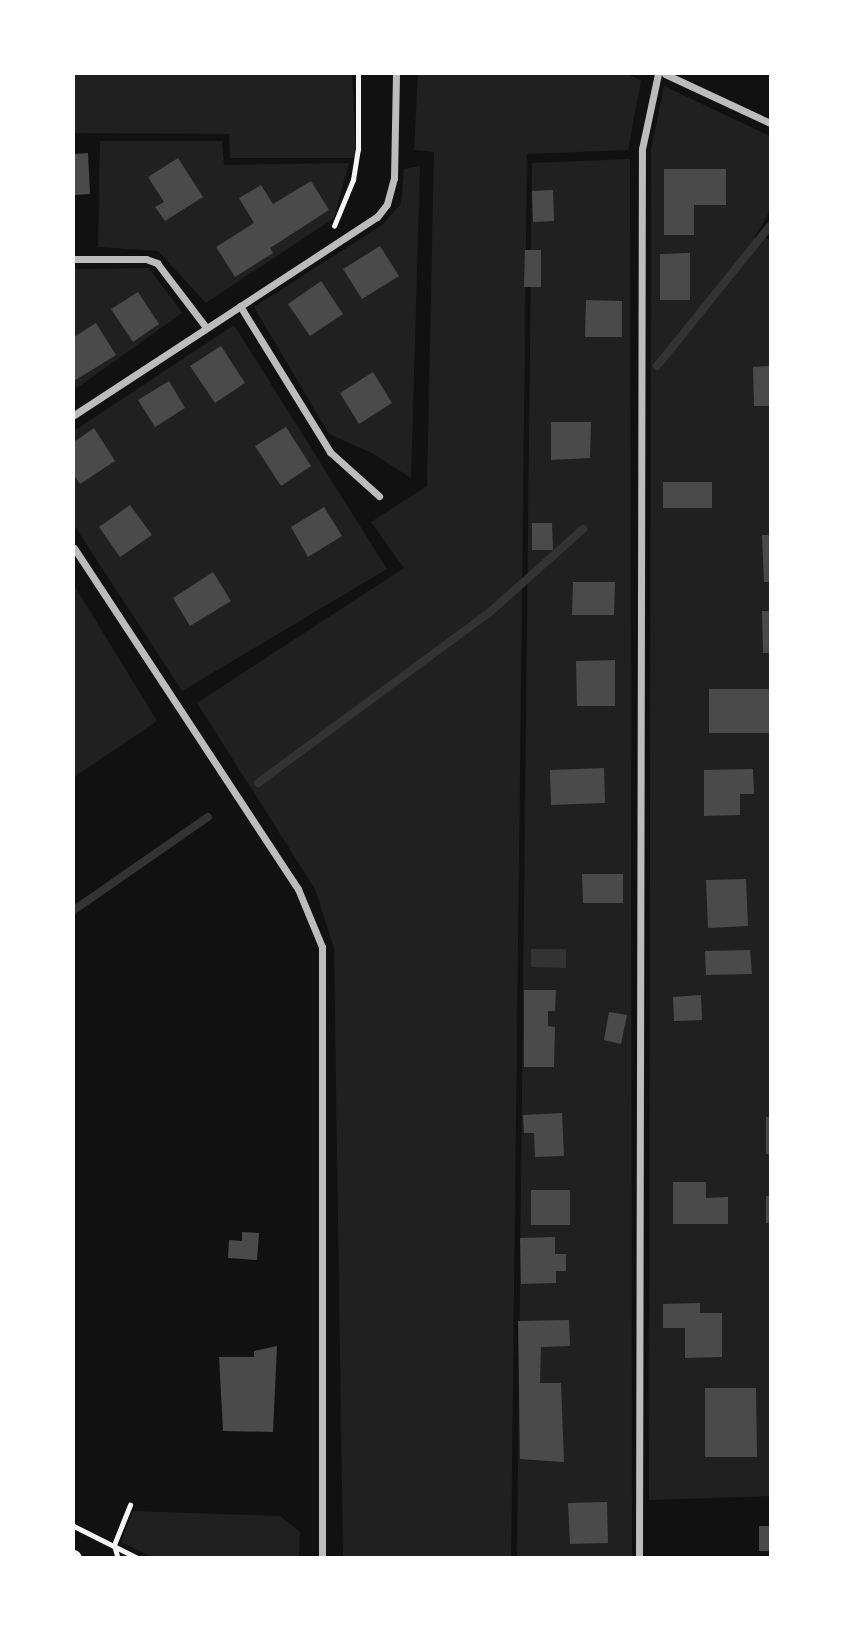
<!DOCTYPE html>
<html>
<head>
<meta charset="utf-8">
<style>
  body { margin:0 }
  #map { position:relative; width:844px; height:1631px; overflow:hidden; background:#111; font-family:"Work Sans",sans-serif }
  div>[style] { position:absolute }
  .green>* { inset:0; background:#202020 }
  .water>* { inset:0; background:#333 }
  .stream>* { height:8px; margin:-4px; padding:0 4px; transform-origin:4px; border-radius:4px; background:#333 }
  .building>* { inset:0; background:#4a4a4a }
  .path>* { height:4.5px; margin:-2.25px; padding:0 2.25px; transform-origin:2.25px; border-radius:2.25px; background:#f5f5f5 }
  .minor>* { height:7px; margin:-3.5px; padding:0 3.5px; transform-origin:3.5px; border-radius:3.5px; background:#bcbcbc }
  .secondary>* { height:14px; margin:-7px; padding:0 7px; transform-origin:7px; border-radius:7px; background:#f5f5f5 }
  span { translate:-50% -50%; white-space:nowrap; text-align:center; line-height:1.15; -webkit-text-stroke:7px #fff; paint-order:stroke }
  .frame { position:absolute; inset:0; border:75px solid #fff; pointer-events:none }
</style>
</head>
<body>
<div id="map">
  <div class="green">
    <i style="clip-path:polygon(74px 74px,352px 74px,356px 158px,230px 158px,229px 134px,74px 133px)"></i>
    <i style="clip-path:polygon(418px 74px,627px 74px,641px 80px,628px 150px,527px 154px,511px 1557px,343px 1557px,334px 948px,315px 889px,197px 703px,404px 568px,371px 522px,427px 486px,434px 152px,414px 150px)"></i>
    <i style="clip-path:polygon(664px 86px,770px 136px,770px 211px,754px 238px,770px 239px,770px 1496px,649px 1500px,651px 150px)"></i>
    <i style="clip-path:polygon(100px 141px,222px 141px,224px 165px,349px 163px,334px 218px,206px 303px,158px 251px,98px 247px)"></i>
    <i style="clip-path:polygon(630px 159px,632px 1557px,517px 1558px,532px 163px)"></i>
    <i style="clip-path:polygon(420px 166px,411px 478px,372px 453px,329px 434px,254px 307px,382px 225px,401px 204px,404px 169px)"></i>
    <i style="clip-path:polygon(149px 268px,182px 313px,74px 390px,74px 269px)"></i>
    <i style="clip-path:polygon(234px 325px,387px 569px,182px 691px,74px 525px,74px 431px)"></i>
    <i style="clip-path:polygon(74px 585px,157px 721px,74px 777px)"></i>
    <i style="clip-path:polygon(133px 1511px,280px 1516px,300px 1532px,299px 1557px,152px 1557px,121px 1542px)"></i>
  </div>
  <div class="water">
    <i style="clip-path:polygon(531px 949px,566px 949px,566px 968px,531px 967px)"></i>
  </div>
  <div class="stream">
    <i style="left:657px;top:366px;width:180px;rotate:-51.1deg"></i>
    <i style="left:258px;top:783px;width:288px;rotate:-36.4deg"></i>
    <i style="left:490px;top:612px;width:125px;rotate:-41.7deg"></i>
    <i style="left:74px;top:910px;width:163px;rotate:-34.8deg"></i>
  </div>
  <div class="building">
    <i style="clip-path:polygon(88px 153px,90px 194px,74px 195px,74px 154px)"></i>
    <i style="clip-path:polygon(178px 158px,203px 197px,165px 221px,155px 207px,164px 202px,148px 177px)"></i>
    <i style="clip-path:polygon(664px 169px,726px 169px,726px 205px,694px 205px,694px 235px,664px 235px)"></i>
    <i style="clip-path:polygon(311px 181px,329px 210px,270px 248px,273px 253px,235px 277px,216px 247px,254px 223px,239px 198px,261px 185px,273px 204px)"></i>
    <i style="clip-path:polygon(553px 190px,554px 221px,533px 222px,532px 191px)"></i>
    <i style="clip-path:polygon(380px 246px,399px 276px,362px 299px,343px 269px)"></i>
    <i style="clip-path:polygon(525px 250px,541px 250px,541px 287px,524px 287px)"></i>
    <i style="clip-path:polygon(690px 253px,690px 300px,660px 300px,660px 254px)"></i>
    <i style="clip-path:polygon(321px 281px,343px 314px,310px 336px,288px 304px)"></i>
    <i style="clip-path:polygon(138px 292px,159px 324px,133px 342px,111px 309px)"></i>
    <i style="clip-path:polygon(586px 300px,622px 301px,622px 337px,585px 337px)"></i>
    <i style="clip-path:polygon(96px 323px,116px 355px,74px 381px,74px 337px)"></i>
    <i style="clip-path:polygon(221px 346px,245px 383px,215px 403px,190px 366px)"></i>
    <i style="clip-path:polygon(770px 366px,770px 406px,754px 406px,753px 367px)"></i>
    <i style="clip-path:polygon(373px 372px,392px 403px,359px 424px,340px 393px)"></i>
    <i style="clip-path:polygon(169px 381px,185px 408px,155px 427px,138px 400px)"></i>
    <i style="clip-path:polygon(551px 422px,591px 422px,590px 458px,551px 460px)"></i>
    <i style="clip-path:polygon(286px 427px,311px 466px,281px 486px,255px 446px)"></i>
    <i style="clip-path:polygon(94px 428px,115px 461px,80px 484px,74px 475px,74px 442px)"></i>
    <i style="clip-path:polygon(663px 482px,712px 482px,712px 508px,663px 508px)"></i>
    <i style="clip-path:polygon(130px 505px,152px 535px,120px 557px,99px 527px)"></i>
    <i style="clip-path:polygon(324px 507px,342px 536px,308px 557px,291px 527px)"></i>
    <i style="clip-path:polygon(532px 523px,552px 523px,553px 550px,532px 550px)"></i>
    <i style="clip-path:polygon(762px 535px,770px 535px,770px 582px,764px 582px)"></i>
    <i style="clip-path:polygon(213px 572px,231px 601px,190px 626px,173px 598px)"></i>
    <i style="clip-path:polygon(573px 582px,615px 582px,614px 615px,572px 615px)"></i>
    <i style="clip-path:polygon(762px 611px,770px 611px,770px 653px,763px 653px)"></i>
    <i style="clip-path:polygon(615px 660px,615px 706px,577px 706px,576px 661px)"></i>
    <i style="clip-path:polygon(709px 689px,770px 689px,770px 733px,709px 733px)"></i>
    <i style="clip-path:polygon(604px 768px,605px 803px,551px 805px,550px 770px)"></i>
    <i style="clip-path:polygon(753px 769px,754px 794px,740px 794px,740px 815px,704px 816px,704px 770px)"></i>
    <i style="clip-path:polygon(582px 874px,623px 874px,623px 903px,583px 903px)"></i>
    <i style="clip-path:polygon(746px 879px,748px 926px,708px 928px,706px 880px)"></i>
    <i style="clip-path:polygon(750px 950px,752px 974px,706px 975px,705px 951px)"></i>
    <i style="clip-path:polygon(524px 990px,556px 990px,555px 1011px,548px 1011px,548px 1026px,555px 1027px,554px 1067px,524px 1067px)"></i>
    <i style="clip-path:polygon(701px 995px,702px 1020px,674px 1021px,673px 997px)"></i>
    <i style="clip-path:polygon(609px 1012px,627px 1015px,621px 1044px,604px 1040px)"></i>
    <i style="clip-path:polygon(562px 1113px,564px 1156px,535px 1157px,534px 1133px,524px 1133px,523px 1115px)"></i>
    <i style="clip-path:polygon(766px 1117px,770px 1117px,770px 1154px,766px 1154px)"></i>
    <i style="clip-path:polygon(673px 1182px,706px 1182px,706px 1198px,728px 1197px,728px 1224px,673px 1224px)"></i>
    <i style="clip-path:polygon(531px 1190px,570px 1190px,570px 1225px,531px 1225px)"></i>
    <i style="clip-path:polygon(766px 1196px,770px 1196px,770px 1223px,766px 1223px)"></i>
    <i style="clip-path:polygon(242px 1232px,259px 1233px,257px 1260px,228px 1258px,229px 1240px,242px 1241px)"></i>
    <i style="clip-path:polygon(555px 1237px,555px 1254px,566px 1254px,566px 1271px,556px 1271px,556px 1283px,521px 1284px,520px 1238px)"></i>
    <i style="clip-path:polygon(700px 1303px,700px 1313px,722px 1313px,722px 1357px,685px 1358px,685px 1328px,663px 1328px,663px 1304px)"></i>
    <i style="clip-path:polygon(569px 1320px,570px 1346px,541px 1347px,540px 1383px,561px 1383px,564px 1462px,520px 1459px,518px 1321px)"></i>
    <i style="clip-path:polygon(277px 1346px,273px 1432px,223px 1431px,219px 1357px,254px 1357px,254px 1351px)"></i>
    <i style="clip-path:polygon(705px 1388px,756px 1388px,757px 1457px,705px 1457px)"></i>
    <i style="clip-path:polygon(607px 1502px,608px 1543px,570px 1544px,568px 1503px)"></i>
    <i style="clip-path:polygon(759px 1526px,770px 1526px,770px 1551px,759px 1551px)"></i>
  </div>
  <div class="path">
    <i style="left:334px;top:226px;width:50px;rotate:-67.6deg"></i>
    <i style="left:353px;top:180px;width:30px;rotate:-81deg"></i>
    <i style="left:358px;top:150px;width:76px;rotate:-90deg"></i>
    <i style="left:74px;top:1526px;width:72px;rotate:26.6deg"></i>
    <i style="left:117px;top:1556px;width:11px;rotate:-105deg"></i>
    <i style="left:114px;top:1545px;width:43px;rotate:-68.2deg"></i>
  </div>
  <div class="minor">
    <i style="left:665px;top:74px;width:116px;rotate:25deg"></i>
    <i style="left:74px;top:259px;width:72px"></i>
    <i style="left:146px;top:259px;width:12px;rotate:20deg"></i>
    <i style="left:157px;top:263px;width:79px;rotate:52.7deg"></i>
    <i style="left:240px;top:306px;width:172px;rotate:58.3deg"></i>
    <i style="left:330px;top:452px;width:66px;rotate:41.9deg"></i>
    <i style="left:74px;top:415px;width:362px;rotate:-33.2deg"></i>
    <i style="left:377px;top:217px;width:16px;rotate:-52deg"></i>
    <i style="left:387px;top:204px;width:27px;rotate:-75deg"></i>
    <i style="left:394px;top:178px;width:104px;rotate:-88.9deg"></i>
    <i style="left:74px;top:548px;width:408px;rotate:56.7deg"></i>
    <i style="left:298px;top:889px;width:63px;rotate:67.5deg"></i>
    <i style="left:322px;top:947px;width:611px;rotate:90deg"></i>
    <i style="left:639px;top:1558px;width:1409px;rotate:-89.88deg"></i>
    <i style="left:642px;top:149px;width:77px;rotate:-78deg"></i>
  </div>
  <div class="secondary">
    <i style="left:74px;top:1557px;width:1px;rotate:45deg"></i>
  </div>
  <div class="frame"></div>
</div>
</body>
</html>
